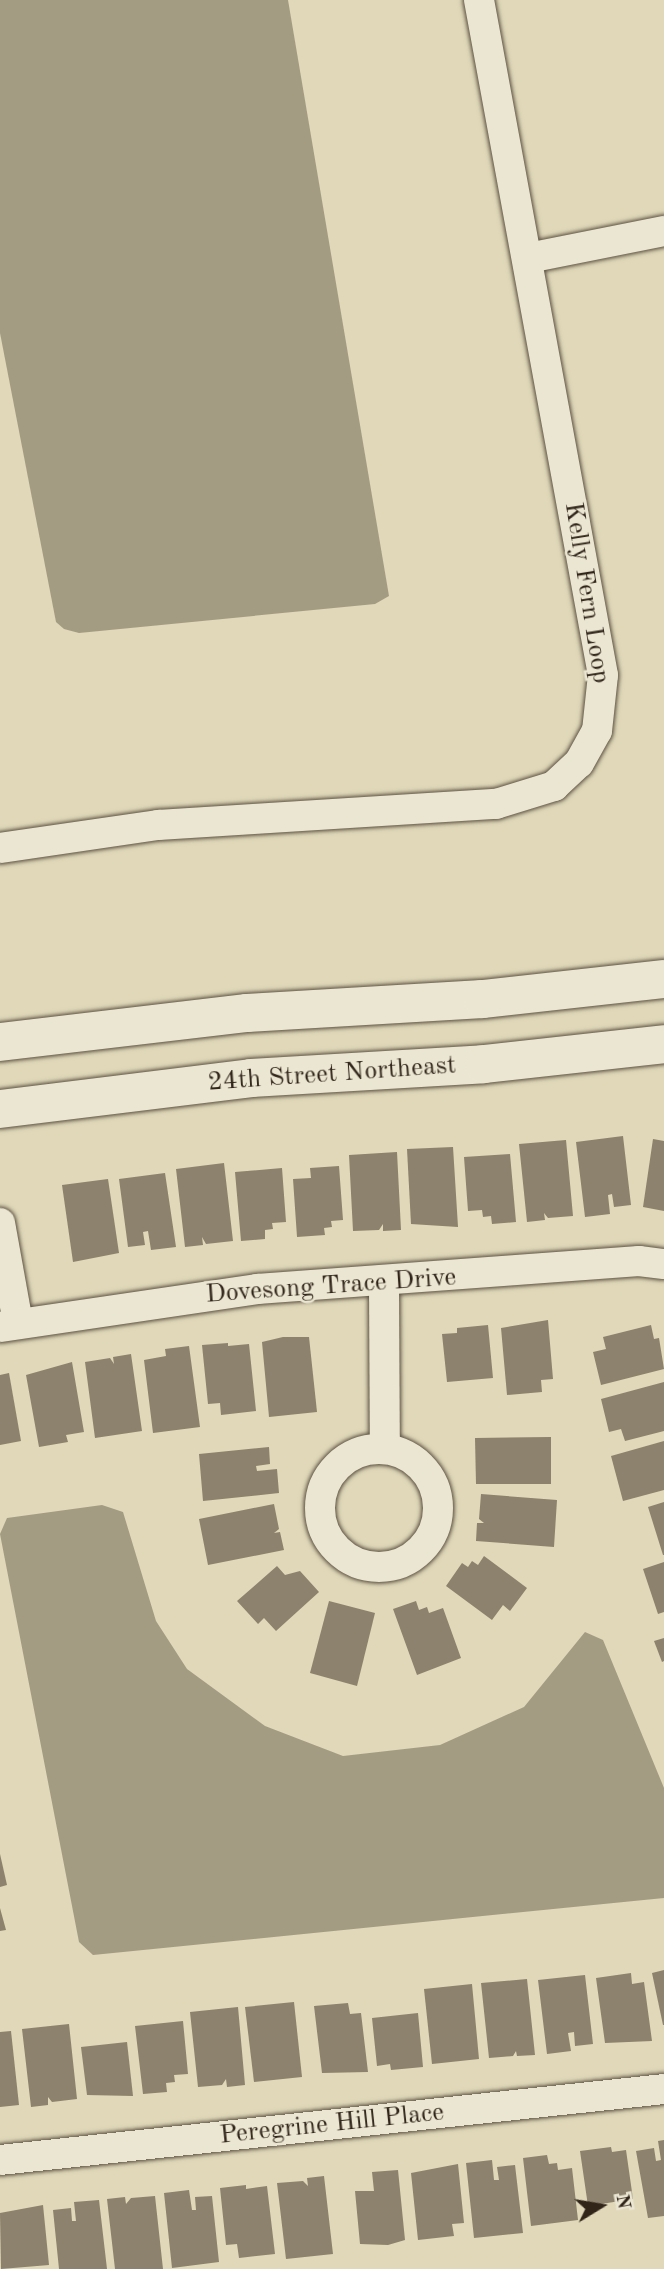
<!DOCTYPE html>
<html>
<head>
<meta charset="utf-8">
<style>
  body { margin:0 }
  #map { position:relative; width:664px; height:2269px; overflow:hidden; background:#e0d8b9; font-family:"Old Standard TT",serif }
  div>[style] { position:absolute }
  .water>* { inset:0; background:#a49b83 }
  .building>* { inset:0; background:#8c826d }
  .roads { filter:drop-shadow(0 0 2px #5d5242) drop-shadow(0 0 2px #5d5242) }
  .street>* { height:30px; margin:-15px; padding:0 15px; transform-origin:15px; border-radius:15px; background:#ebe6d2 }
  .street>.ring { margin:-15px; padding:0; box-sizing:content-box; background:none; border:30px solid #ebe6d2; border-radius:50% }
  .secondary>* { height:38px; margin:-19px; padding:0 19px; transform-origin:19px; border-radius:19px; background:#ebe6d2 }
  span { translate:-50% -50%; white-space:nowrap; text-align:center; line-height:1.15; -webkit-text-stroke:5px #ebe6d2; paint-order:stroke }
  .street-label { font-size:26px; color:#31251a }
  .north { position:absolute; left:566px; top:2171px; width:70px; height:70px; -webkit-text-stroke:5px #ebe6d2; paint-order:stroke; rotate:79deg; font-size:19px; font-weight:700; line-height:28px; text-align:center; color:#31251a }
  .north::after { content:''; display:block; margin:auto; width:24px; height:32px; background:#31251a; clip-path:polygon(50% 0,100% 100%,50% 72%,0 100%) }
</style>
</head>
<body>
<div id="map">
  <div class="water">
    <i style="clip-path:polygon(0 0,288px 0,389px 596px,375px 604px,79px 633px,64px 629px,56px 622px,0 333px)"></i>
    <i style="clip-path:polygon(102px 1505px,123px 1512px,156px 1621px,187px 1669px,265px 1726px,343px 1756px,440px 1745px,524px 1707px,585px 1632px,603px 1640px,664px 1788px,664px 1898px,93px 1955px,79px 1942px,0 1534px,7px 1518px)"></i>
  </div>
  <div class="building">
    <i style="clip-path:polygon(623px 1136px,631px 1205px,614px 1207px,612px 1194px,608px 1195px,610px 1214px,585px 1217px,576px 1142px)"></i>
    <i style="clip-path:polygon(653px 1139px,664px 1141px,664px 1211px,643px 1207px)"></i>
    <i style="clip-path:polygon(566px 1140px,573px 1216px,548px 1218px,544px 1213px,545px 1220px,527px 1222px,519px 1144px)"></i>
    <i style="clip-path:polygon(453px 1147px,458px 1227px,411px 1224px,407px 1149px)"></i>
    <i style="clip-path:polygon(397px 1152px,401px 1230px,383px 1231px,383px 1224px,379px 1230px,353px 1231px,349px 1155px)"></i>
    <i style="clip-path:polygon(510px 1154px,516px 1222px,492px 1224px,491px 1216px,483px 1217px,482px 1210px,468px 1211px,464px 1157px)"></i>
    <i style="clip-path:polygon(224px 1163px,233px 1241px,206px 1244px,202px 1237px,203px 1245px,185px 1247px,176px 1169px)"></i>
    <i style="clip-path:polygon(339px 1166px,343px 1220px,331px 1221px,332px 1227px,324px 1228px,325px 1235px,297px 1237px,293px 1179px,311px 1178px,310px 1168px)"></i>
    <i style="clip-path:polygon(282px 1168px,286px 1222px,272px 1223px,273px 1229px,265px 1230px,265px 1239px,241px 1241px,235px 1172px)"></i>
    <i style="clip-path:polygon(165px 1173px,176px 1247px,151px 1250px,148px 1231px,143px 1232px,145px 1245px,128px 1247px,119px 1179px)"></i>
    <i style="clip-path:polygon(108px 1179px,119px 1253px,73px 1262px,62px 1185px)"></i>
    <i style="clip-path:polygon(548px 1320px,553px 1379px,541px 1380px,542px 1392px,507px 1395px,501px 1328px)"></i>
    <i style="clip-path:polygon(488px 1325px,493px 1378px,447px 1382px,442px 1334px,457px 1333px,457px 1328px)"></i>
    <i style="clip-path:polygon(651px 1325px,654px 1339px,659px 1338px,664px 1369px,601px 1385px,593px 1352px,606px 1349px,603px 1337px)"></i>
    <i style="clip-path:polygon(283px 1337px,309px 1337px,317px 1412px,269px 1417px,262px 1342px)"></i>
    <i style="clip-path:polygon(228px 1343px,228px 1346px,249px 1344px,256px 1411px,221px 1415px,220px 1403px,208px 1404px,202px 1345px)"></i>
    <i style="clip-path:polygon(189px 1346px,200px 1427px,153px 1433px,144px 1360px,166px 1356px,165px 1349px)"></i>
    <i style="clip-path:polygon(131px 1354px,142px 1431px,95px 1438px,85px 1362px,110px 1358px,114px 1364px,113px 1357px)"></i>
    <i style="clip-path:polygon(72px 1362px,84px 1432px,66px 1435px,68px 1442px,39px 1447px,26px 1375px)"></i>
    <i style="clip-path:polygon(9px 1373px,21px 1441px,0 1445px,0 1375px)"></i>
    <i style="clip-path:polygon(664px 1382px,664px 1431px,625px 1441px,621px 1429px,609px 1432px,601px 1399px)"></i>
    <i style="clip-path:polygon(551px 1437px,551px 1484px,476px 1484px,475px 1438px)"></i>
    <i style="clip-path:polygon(664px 1441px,664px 1490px,623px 1501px,611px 1456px)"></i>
    <i style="clip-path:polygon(269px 1447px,270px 1464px,256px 1466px,257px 1471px,277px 1469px,279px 1493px,203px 1501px,199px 1454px)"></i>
    <i style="clip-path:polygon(481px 1494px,557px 1500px,554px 1547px,476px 1541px,477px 1523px,484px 1523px,479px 1519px)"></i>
    <i style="clip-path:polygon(664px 1502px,664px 1555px,663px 1555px,648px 1507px)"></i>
    <i style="clip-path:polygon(274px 1504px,279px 1529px,274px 1533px,280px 1532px,284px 1550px,208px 1565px,199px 1519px)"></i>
    <i style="clip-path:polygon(484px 1556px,527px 1588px,510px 1611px,503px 1605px,492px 1620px,446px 1586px,462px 1563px,468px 1567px,472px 1561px,478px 1565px)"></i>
    <i style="clip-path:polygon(664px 1562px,664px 1612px,658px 1614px,643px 1569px)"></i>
    <i style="clip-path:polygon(277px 1566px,285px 1575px,300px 1571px,319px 1592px,276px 1631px,264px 1618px,258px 1624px,237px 1601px)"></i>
    <i style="clip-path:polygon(329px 1601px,375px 1613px,357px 1686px,310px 1673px)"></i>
    <i style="clip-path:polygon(416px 1601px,419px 1610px,427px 1607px,429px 1613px,443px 1608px,461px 1658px,417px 1675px,393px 1609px)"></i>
    <i style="clip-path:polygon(664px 1638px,664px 1661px,662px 1662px,654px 1641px)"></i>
    <i style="clip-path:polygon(0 1854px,7px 1885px,0 1887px)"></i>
    <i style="clip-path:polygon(0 1908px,6px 1930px,0 1931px)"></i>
    <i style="clip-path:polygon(664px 1970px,664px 2025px,663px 2025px,652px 1973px)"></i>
    <i style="clip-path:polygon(631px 1973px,632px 1984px,644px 1982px,652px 2041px,605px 2043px,596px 1978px)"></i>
    <i style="clip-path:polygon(585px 1975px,593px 2044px,575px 2046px,574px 2032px,568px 2033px,571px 2051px,547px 2054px,538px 1980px)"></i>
    <i style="clip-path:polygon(527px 1979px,535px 2055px,517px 2056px,516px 2051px,513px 2056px,489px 2058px,481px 1983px)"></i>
    <i style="clip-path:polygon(472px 1984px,479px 2059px,432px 2064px,424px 1989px)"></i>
    <i style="clip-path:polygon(294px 2002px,302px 2077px,254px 2082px,245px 2007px)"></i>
    <i style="clip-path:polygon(348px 2003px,350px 2014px,361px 2013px,368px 2072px,322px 2073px,314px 2006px)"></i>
    <i style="clip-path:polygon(238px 2007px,245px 2085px,227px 2087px,226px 2079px,222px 2085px,198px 2087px,190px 2012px)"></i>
    <i style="clip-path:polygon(418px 2013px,423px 2067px,391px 2070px,390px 2064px,377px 2066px,372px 2018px)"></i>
    <i style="clip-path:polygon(183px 2021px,188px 2074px,174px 2075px,175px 2082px,166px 2083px,167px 2092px,143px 2094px,135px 2026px)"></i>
    <i style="clip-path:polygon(69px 2024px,77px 2099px,52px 2102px,48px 2097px,48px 2105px,31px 2107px,22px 2029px)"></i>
    <i style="clip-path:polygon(11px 2031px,19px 2105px,0 2107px,0 2032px)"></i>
    <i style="clip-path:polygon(127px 2042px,133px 2096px,87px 2095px,81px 2047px)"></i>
    <i style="clip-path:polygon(664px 2140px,664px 2216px,648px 2218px,636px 2151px,654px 2148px,656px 2161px,661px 2160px,658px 2141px)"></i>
    <i style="clip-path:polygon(611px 2147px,612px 2152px,626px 2150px,633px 2199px,588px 2206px,580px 2151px)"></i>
    <i style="clip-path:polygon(547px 2155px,549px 2164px,557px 2163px,558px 2170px,572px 2168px,578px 2220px,531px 2226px,523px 2158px)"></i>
    <i style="clip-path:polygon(492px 2160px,494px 2180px,499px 2180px,497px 2167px,515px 2165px,523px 2233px,474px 2238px,466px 2163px)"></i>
    <i style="clip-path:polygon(458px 2164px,464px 2223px,452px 2224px,454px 2236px,418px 2240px,411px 2173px)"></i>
    <i style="clip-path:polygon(398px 2170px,405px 2240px,388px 2245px,360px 2244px,355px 2191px,374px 2191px,372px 2172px)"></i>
    <i style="clip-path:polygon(324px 2176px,333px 2254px,286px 2259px,277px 2183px,303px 2181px,308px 2186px,307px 2178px)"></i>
    <i style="clip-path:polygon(246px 2185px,246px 2189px,267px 2186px,275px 2254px,239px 2258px,237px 2244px,226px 2245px,220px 2188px)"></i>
    <i style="clip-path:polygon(189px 2190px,192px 2210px,196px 2210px,195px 2197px,212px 2196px,219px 2262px,172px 2268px,164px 2193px)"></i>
    <i style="clip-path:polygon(155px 2196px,163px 2269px,115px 2269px,107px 2199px,125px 2197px,126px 2204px,131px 2198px)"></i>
    <i style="clip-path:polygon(99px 2200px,107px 2269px,59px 2269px,53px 2210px,71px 2208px,72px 2221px,76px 2221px,74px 2202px)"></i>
    <i style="clip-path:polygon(43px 2205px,49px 2265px,1px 2269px,0 2213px)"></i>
  </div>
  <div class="roads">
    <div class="street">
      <i style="left:528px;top:258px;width:139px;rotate:-11.2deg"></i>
      <i style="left:0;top:848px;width:160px;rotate:-8.3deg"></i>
      <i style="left:158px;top:825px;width:339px;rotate:-3.6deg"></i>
      <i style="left:496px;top:804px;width:61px;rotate:-17.2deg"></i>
      <i style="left:554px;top:786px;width:34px;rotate:-43deg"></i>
      <i style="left:579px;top:763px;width:37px;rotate:-61deg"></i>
      <i style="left:597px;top:731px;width:56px;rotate:-83.9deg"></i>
      <i style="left:603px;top:675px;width:686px;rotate:-100.41deg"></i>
      <i style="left:0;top:1223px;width:102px;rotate:79.8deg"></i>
      <i style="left:384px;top:1283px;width:166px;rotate:89.7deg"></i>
      <i style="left:0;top:1327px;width:260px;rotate:-8.4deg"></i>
      <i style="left:257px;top:1289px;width:383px;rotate:-4.2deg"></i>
      <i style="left:639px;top:1261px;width:25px;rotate:7deg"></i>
      <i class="ring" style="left:320px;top:1449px;width:88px;height:88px"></i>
      <i style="left:0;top:2160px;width:668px;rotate:-6.1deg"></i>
    </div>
    <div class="secondary">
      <i style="left:0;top:1042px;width:249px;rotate:-6.7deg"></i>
      <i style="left:247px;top:1013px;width:236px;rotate:-3.4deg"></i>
      <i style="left:483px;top:999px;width:182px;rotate:-6.3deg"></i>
      <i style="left:0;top:1109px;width:253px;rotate:-7deg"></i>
      <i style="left:251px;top:1078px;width:233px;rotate:-3.4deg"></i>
      <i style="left:484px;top:1064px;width:181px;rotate:-6.3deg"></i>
    </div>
  </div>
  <div class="street-label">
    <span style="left:586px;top:593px;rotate:81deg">Kelly Fern Loop</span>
    <span style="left:332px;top:1075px;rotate:-4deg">24th Street Northeast</span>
    <span style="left:331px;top:1287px;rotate:-4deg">Dovesong Trace Drive</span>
    <span style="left:332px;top:2125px;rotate:-6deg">Peregrine Hill Place</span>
  </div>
  <div class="north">N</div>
</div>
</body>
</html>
